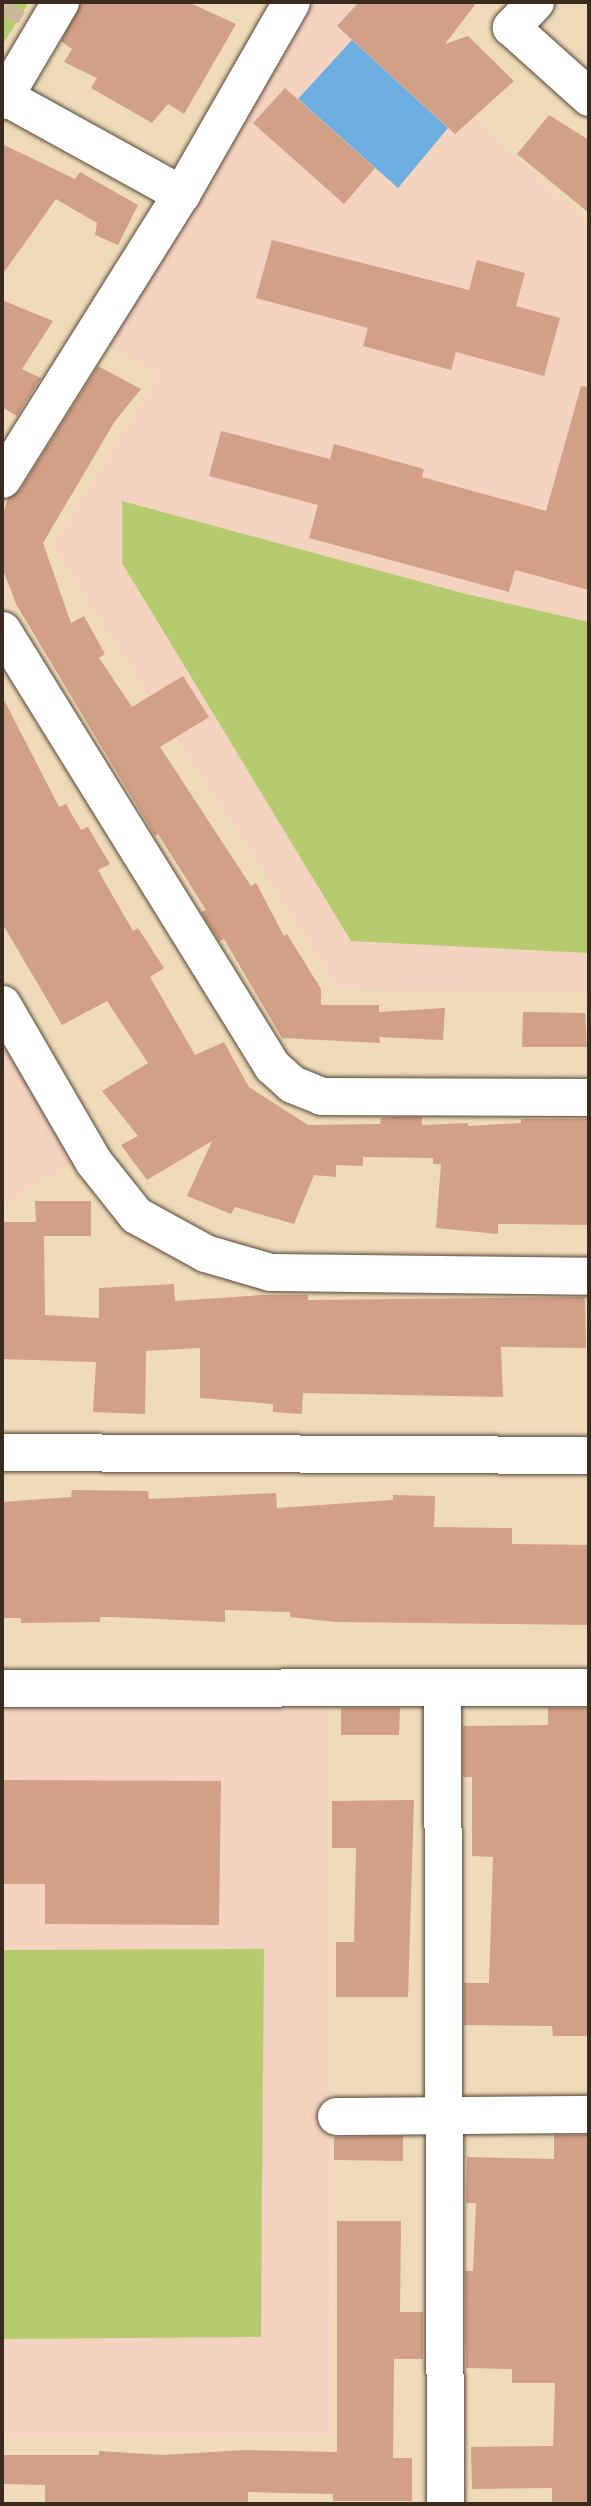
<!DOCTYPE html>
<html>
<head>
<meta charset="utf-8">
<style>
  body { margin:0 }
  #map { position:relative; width:591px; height:2506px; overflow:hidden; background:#efdbba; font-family:"Gochi Hand",sans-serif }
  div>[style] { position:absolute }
  .built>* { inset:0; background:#f5d3c1 }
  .green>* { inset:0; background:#b6cb70 }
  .water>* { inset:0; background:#6dade0 }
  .building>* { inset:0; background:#d29f87 }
  .minor-tunnel>* { height:37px; margin-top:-18.5px; transform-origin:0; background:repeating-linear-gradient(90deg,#cbb89b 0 37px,transparent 0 55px) }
  .roads { filter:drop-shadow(0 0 2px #564535) drop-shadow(0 0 2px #564535) }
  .minor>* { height:37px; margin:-18.5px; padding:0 18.5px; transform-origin:18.5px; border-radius:18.5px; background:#fff }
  span { translate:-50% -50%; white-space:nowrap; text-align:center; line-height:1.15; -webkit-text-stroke:7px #f7f3e8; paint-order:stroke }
  .frame { position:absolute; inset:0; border:4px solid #3b2a1e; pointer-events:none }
</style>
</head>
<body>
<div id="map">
  <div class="built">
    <i style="clip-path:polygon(313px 2px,348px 2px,589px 224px,589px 992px,339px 990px,52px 546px,159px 375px,104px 343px)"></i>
    <i style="clip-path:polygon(2px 1030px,79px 1159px,2px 1206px)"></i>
    <i style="clip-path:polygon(327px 1701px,332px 2436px,2px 2438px,2px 1704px)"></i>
  </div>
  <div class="green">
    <i style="clip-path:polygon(2px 2px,29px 2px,5px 41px,2px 40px)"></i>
    <i style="clip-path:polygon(122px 501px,466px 594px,589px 622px,589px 953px,351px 941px,122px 563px)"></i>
    <i style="clip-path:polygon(264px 1949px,261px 2337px,2px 2339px,2px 1950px)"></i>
  </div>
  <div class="water">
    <i style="clip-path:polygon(352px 40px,448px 128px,398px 188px,298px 99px)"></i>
  </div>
  <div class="building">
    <i style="clip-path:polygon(81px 2px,188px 2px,236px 24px,184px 114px,168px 104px,152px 123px,91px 88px,97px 78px,64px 62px,72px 49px,61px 41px)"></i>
    <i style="clip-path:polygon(359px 2px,477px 2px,445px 44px,468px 36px,514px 81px,455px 134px,337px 26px)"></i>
    <i style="clip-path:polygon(285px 88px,375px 168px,344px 204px,253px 123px)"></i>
    <i style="clip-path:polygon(549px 115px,589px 140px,589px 213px,517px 154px)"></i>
    <i style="clip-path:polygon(2px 144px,75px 179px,80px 172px,138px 205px,118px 245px,95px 235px,97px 223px,56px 199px,2px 275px)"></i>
    <i style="clip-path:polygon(272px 240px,469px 290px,477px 260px,525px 273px,516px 306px,560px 318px,544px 376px,456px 352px,451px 370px,363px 346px,368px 328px,256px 298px)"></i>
    <i style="clip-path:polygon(2px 300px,53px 321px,22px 369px,41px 378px,17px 416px,2px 407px)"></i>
    <i style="clip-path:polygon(98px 366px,141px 389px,115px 421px,43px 543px,71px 623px,84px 616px,105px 654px,99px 658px,132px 707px,183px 676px,209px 717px,160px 747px,251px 886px,256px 883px,284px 936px,287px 934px,321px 989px,321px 1005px,379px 1005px,379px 1012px,445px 1008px,443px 1040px,379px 1037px,380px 1043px,282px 1038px,224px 939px,219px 941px,201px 912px,206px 910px,158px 834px,155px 836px,16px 604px,2px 567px,2px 517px,8px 498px,20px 490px)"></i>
    <i style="clip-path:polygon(581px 386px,589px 387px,589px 590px,515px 570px,509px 592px,309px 538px,318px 505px,209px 476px,221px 431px,330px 459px,334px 444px,424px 469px,422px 477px,546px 511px)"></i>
    <i style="clip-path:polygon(2px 696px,59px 807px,66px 804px,81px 830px,88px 827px,110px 864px,98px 870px,133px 931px,138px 928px,164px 968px,150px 977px,195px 1055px,224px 1042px,249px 1087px,308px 1125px,380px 1124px,381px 1118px,392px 1117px,422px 1117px,422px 1125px,468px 1123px,468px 1126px,521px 1123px,521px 1119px,589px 1119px,589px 1225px,498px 1224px,498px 1234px,436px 1228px,441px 1164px,433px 1164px,433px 1158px,363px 1157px,363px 1166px,336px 1165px,336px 1177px,314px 1175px,294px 1224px,235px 1207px,231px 1214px,187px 1196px,212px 1141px,147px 1180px,121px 1145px,138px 1136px,102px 1091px,148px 1063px,107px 1001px,62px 1025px,2px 923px)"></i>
    <i style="clip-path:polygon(523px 1012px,585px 1013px,587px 1047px,522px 1047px)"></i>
    <i style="clip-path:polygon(35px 1201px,91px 1201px,91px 1236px,44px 1236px,45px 1315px,99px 1318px,99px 1288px,174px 1284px,175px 1301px,263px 1295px,308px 1295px,308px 1300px,585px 1297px,586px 1348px,501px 1347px,503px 1397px,303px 1393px,302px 1414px,273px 1412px,273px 1404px,200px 1398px,200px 1348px,146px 1351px,145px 1414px,93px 1412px,96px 1362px,2px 1359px,2px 1222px,36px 1222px)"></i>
    <i style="clip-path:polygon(72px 1490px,148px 1491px,149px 1499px,276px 1493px,277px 1508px,393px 1500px,393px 1495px,435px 1496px,434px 1527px,512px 1528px,512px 1544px,589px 1545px,589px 1625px,335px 1622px,290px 1617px,290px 1612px,225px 1610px,225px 1622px,114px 1617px,100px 1617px,100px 1622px,21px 1623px,21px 1618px,2px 1618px,2px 1502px,71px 1497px)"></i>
    <i style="clip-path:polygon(341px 1708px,400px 1708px,399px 1735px,341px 1735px)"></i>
    <i style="clip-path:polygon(548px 1708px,589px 1708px,589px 2036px,553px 2036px,552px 2026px,464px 2025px,464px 1983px,489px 1983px,493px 1857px,472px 1856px,472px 1777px,463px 1777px,463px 1726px,548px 1725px)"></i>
    <i style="clip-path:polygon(2px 1780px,221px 1781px,219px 1925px,45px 1924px,45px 1884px,2px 1884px)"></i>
    <i style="clip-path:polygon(414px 1800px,408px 1997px,336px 1997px,336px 1942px,354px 1942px,356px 1848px,332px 1848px,332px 1801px)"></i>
    <i style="clip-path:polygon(554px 2135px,589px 2135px,589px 2504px,552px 2504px,552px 2488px,472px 2489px,471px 2447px,553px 2446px,555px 2383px,512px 2383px,512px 2369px,466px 2368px,465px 2271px,473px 2271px,476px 2203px,466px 2203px,467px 2157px,554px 2159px)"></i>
    <i style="clip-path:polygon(403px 2136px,403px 2161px,334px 2160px,334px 2137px)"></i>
    <i style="clip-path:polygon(337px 2221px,401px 2221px,400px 2312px,423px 2312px,423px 2359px,394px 2359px,393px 2458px,412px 2458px,412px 2501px,333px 2501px,333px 2494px,248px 2492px,248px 2502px,206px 2504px,45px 2504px,45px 2485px,2px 2484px,2px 2455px,99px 2455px,99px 2451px,162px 2455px,246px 2450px,337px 2452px)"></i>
  </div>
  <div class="minor-tunnel">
    <i style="left:2px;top:14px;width:14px;rotate:-60deg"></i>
  </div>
  <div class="roads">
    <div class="minor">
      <i style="left:535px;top:2px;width:35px;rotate:134deg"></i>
      <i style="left:511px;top:27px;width:105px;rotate:41.9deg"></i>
      <i style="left:2px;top:95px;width:205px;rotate:28.9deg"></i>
      <i style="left:2px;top:100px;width:114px;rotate:-59.4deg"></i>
      <i style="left:2px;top:479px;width:337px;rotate:-57.9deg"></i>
      <i style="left:181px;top:194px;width:221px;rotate:-60.2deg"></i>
      <i style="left:2px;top:630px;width:513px;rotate:58.23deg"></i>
      <i style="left:272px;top:1066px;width:27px;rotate:42deg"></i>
      <i style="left:292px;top:1084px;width:31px;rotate:22deg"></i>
      <i style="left:321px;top:1096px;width:268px;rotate:0.2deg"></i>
      <i style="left:2px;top:1004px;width:181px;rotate:59.9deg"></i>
      <i style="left:93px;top:1161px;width:69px;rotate:51.5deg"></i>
      <i style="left:136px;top:1215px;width:79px;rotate:28.8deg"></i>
      <i style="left:205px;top:1253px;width:68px;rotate:16.3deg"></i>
      <i style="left:270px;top:1272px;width:319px;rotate:0.7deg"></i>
      <i style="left:2px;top:1452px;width:587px;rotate:0.29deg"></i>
      <i style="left:2px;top:1688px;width:587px;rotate:-0.1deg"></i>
      <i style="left:442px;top:1688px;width:816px;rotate:89.79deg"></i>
      <i style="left:336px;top:2116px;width:253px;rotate:-0.5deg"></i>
    </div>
  </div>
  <div class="frame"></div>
</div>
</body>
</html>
